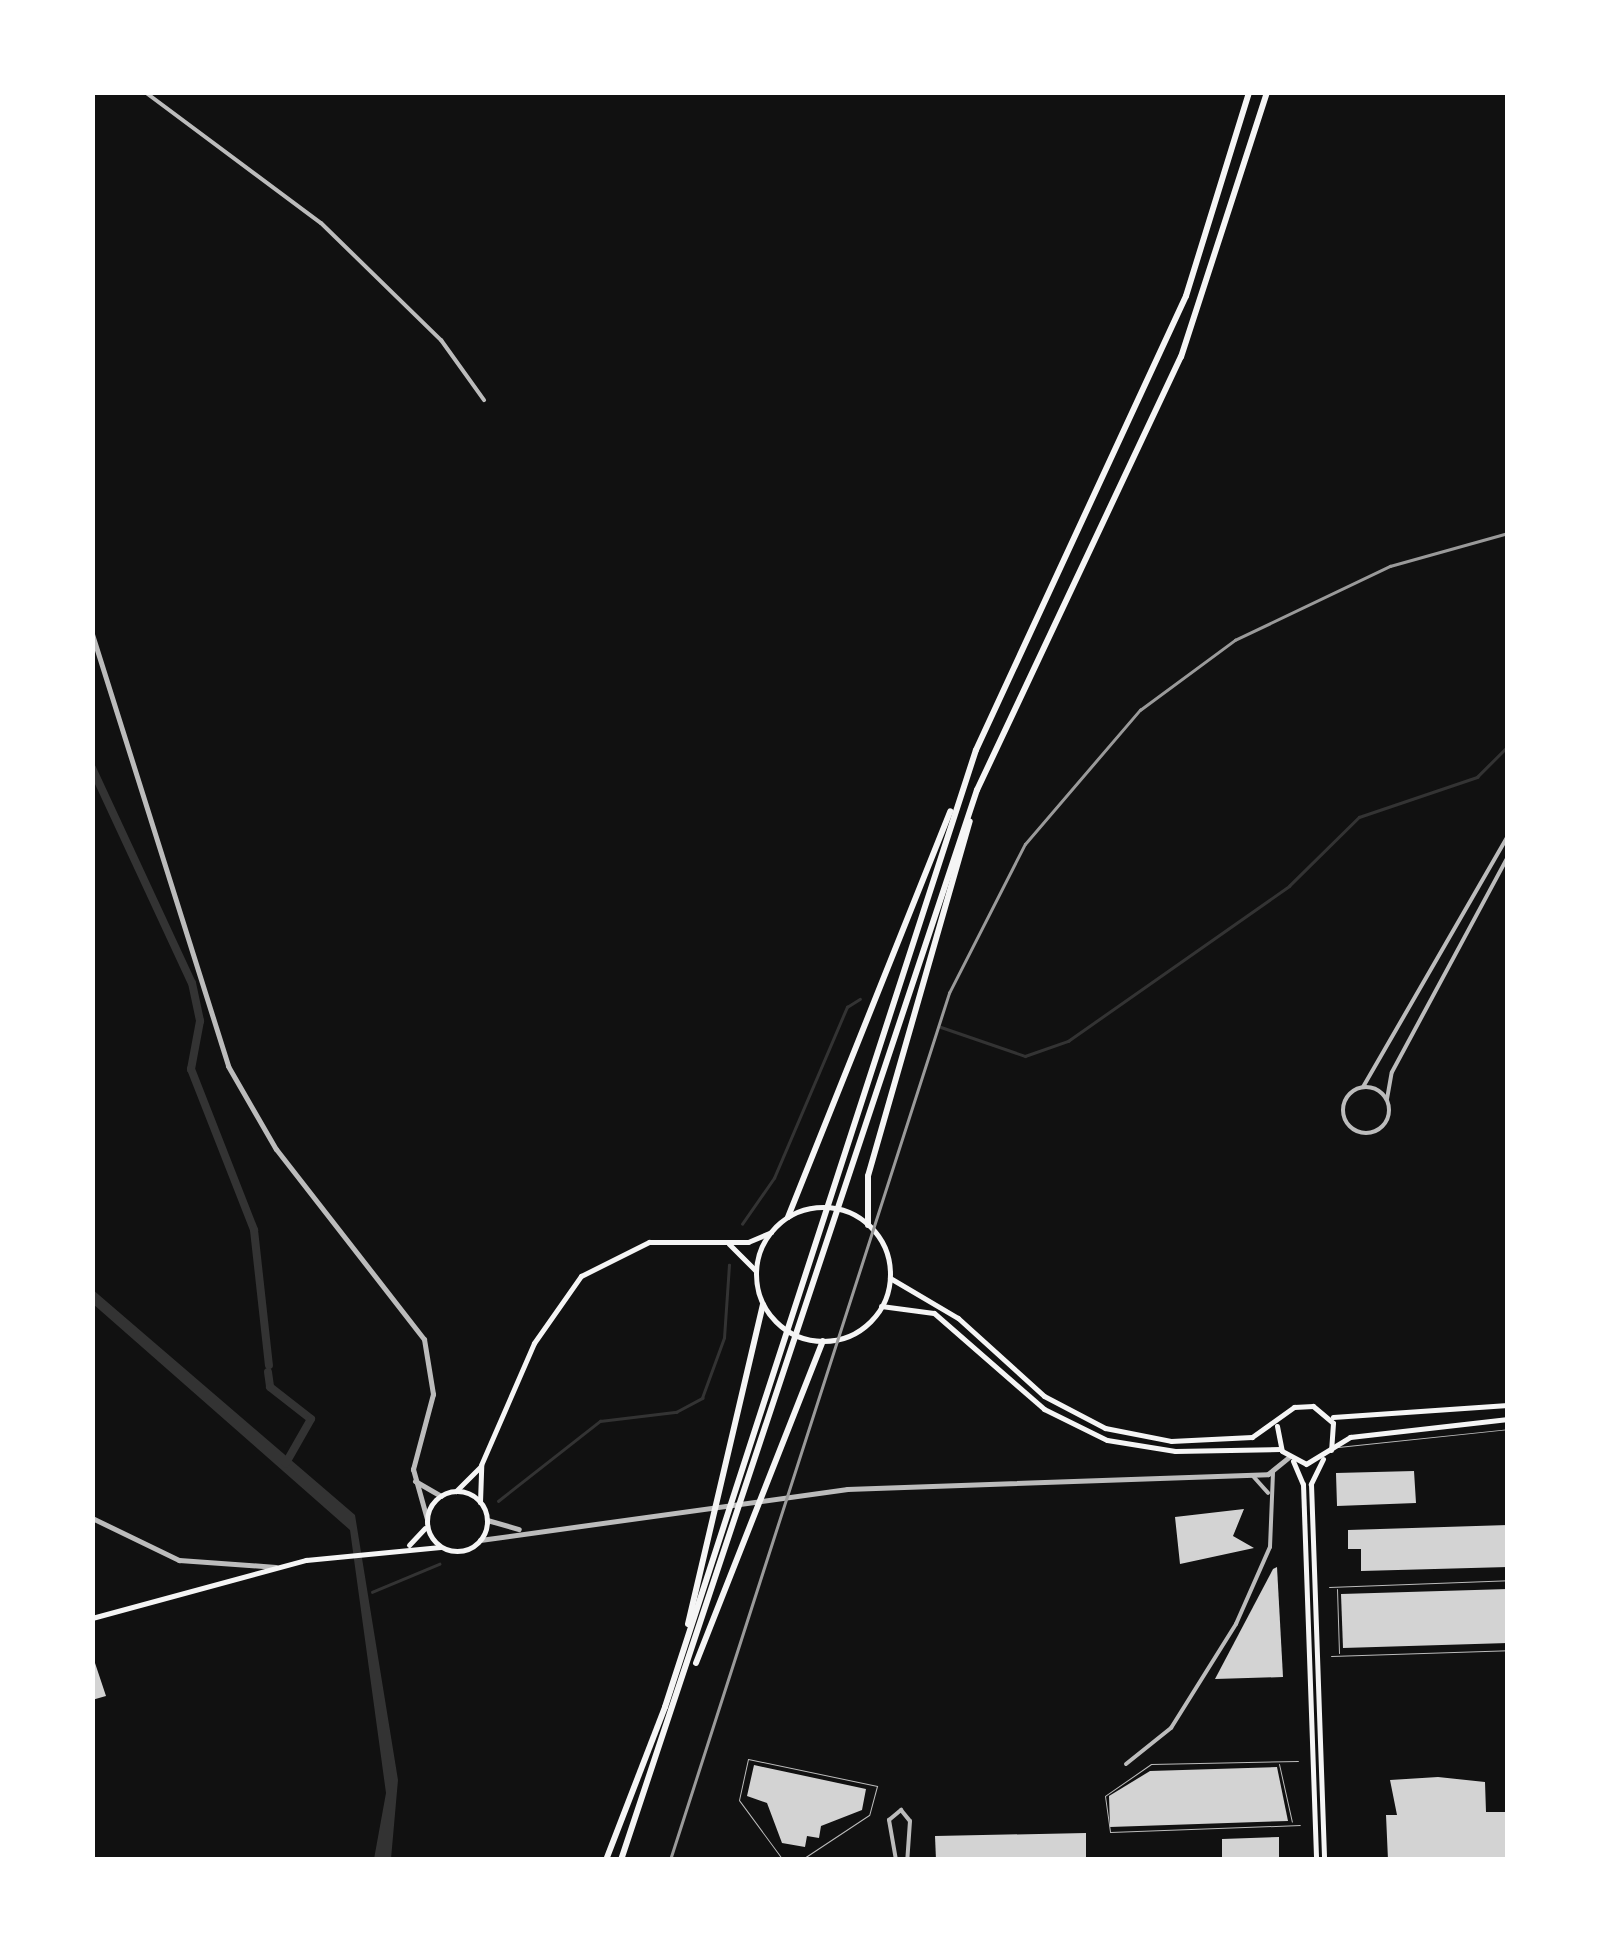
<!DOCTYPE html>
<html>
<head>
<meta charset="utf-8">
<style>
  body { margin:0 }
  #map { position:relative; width:1600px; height:1952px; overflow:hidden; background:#111; font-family:Inter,sans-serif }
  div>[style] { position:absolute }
  .water>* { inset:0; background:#333 }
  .stream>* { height:2.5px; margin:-1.25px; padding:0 1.25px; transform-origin:1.25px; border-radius:1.25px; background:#333 }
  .canal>* { height:8px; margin:-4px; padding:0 4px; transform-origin:4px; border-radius:4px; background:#333 }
  .building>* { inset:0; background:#d3d3d3 }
  .service>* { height:1px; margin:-0.5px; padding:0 0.5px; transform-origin:0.5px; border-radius:0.5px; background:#bcbcbc }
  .minor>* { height:4px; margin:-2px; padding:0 2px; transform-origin:2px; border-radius:2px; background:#bcbcbc }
  .minor>.ring { margin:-2px; padding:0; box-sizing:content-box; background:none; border:4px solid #bcbcbc; border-radius:50% }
  .tertiary>* { height:5px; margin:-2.5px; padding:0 2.5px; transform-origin:2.5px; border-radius:2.5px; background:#bcbcbc }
  .secondary>* { height:5px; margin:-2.5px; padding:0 2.5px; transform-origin:2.5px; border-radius:2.5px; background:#f5f5f5 }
  .secondary>.ring { margin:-2.5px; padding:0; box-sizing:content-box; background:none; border:5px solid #f5f5f5; border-radius:50% }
  .motorway>* { height:6px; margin:-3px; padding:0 3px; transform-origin:3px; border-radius:3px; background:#f5f5f5 }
  .rail>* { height:2.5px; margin:-1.25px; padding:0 1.25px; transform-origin:1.25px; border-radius:1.25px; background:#9a9a9a }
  span { translate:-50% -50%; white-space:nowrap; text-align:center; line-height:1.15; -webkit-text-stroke:9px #fff; paint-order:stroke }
  .frame { position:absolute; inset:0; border:95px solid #fff; pointer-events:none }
</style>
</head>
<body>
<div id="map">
  <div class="water">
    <i style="clip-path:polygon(92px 1289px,355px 1515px,398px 1780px,391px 1859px,374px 1859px,386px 1793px,350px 1530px,93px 1304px)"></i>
  </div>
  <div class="stream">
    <i style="left:941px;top:1027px;width:89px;rotate:19deg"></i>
    <i style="left:1025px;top:1056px;width:46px;rotate:-19.2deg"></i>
    <i style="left:1068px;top:1041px;width:270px;rotate:-35deg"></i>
    <i style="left:1289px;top:886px;width:98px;rotate:-44.6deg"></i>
    <i style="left:1359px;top:817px;width:125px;rotate:-18.7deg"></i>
    <i style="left:1477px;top:777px;width:44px;rotate:-45deg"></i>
    <i style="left:742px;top:1224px;width:56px;rotate:-55.2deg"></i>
    <i style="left:774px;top:1178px;width:186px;rotate:-66.9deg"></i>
    <i style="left:847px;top:1007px;width:15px;rotate:-32deg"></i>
    <i style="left:498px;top:1501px;width:130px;rotate:-38.1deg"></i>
    <i style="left:600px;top:1421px;width:77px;rotate:-6.8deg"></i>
    <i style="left:676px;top:1412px;width:30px;rotate:-28deg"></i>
    <i style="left:702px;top:1398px;width:64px;rotate:-69.9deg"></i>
    <i style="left:724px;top:1338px;width:73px;rotate:-86.1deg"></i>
    <i style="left:372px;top:1592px;width:73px;rotate:-22.7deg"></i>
  </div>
  <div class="canal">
    <i style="left:92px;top:768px;width:237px;rotate:65.1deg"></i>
    <i style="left:192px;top:983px;width:39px;rotate:78deg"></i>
    <i style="left:200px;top:1021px;width:49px;rotate:100.6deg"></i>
    <i style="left:191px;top:1069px;width:173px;rotate:68.6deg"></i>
    <i style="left:254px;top:1230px;width:136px;rotate:83.7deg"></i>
    <i style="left:268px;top:1372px;width:15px;rotate:82deg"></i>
    <i style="left:270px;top:1387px;width:52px;rotate:38deg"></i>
    <i style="left:311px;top:1419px;width:51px;rotate:119.6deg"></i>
  </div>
  <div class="building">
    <i style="clip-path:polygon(1414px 1471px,1416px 1503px,1337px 1506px,1336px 1473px)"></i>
    <i style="clip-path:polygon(1244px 1509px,1233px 1536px,1254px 1548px,1180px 1564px,1175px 1517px)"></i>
    <i style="clip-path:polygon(1508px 1525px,1508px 1567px,1361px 1571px,1361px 1549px,1348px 1549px,1348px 1530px)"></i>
    <i style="clip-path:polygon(1277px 1567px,1283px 1677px,1215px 1679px,1273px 1569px)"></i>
    <i style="clip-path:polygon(1508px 1589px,1508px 1643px,1343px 1648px,1341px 1594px)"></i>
    <i style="clip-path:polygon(92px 1654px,106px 1696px,92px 1700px)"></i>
    <i style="clip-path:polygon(754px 1765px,866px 1789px,862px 1810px,821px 1826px,819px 1838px,807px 1836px,805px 1847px,782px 1843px,767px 1803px,747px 1796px)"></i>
    <i style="clip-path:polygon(1277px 1767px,1288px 1821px,1110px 1827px,1109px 1796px,1150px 1771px)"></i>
    <i style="clip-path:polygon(1438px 1777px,1485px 1782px,1486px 1812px,1505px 1812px,1507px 1860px,1388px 1860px,1386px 1815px,1397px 1815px,1390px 1780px)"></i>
    <i style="clip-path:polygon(1086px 1833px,1086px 1858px,936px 1860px,935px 1836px)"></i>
    <i style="clip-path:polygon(1279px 1837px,1279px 1860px,1222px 1860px,1222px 1839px)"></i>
  </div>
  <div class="service">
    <i style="left:1338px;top:1447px;width:171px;rotate:-6deg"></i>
    <i style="left:1329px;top:1587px;width:179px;rotate:-2.2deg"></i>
    <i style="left:1337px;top:1589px;width:64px;rotate:88.2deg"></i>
    <i style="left:1331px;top:1656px;width:177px;rotate:-1.9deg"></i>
    <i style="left:1298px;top:1761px;width:147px;rotate:178.8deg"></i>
    <i style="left:1151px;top:1764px;width:56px;rotate:145.2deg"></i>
    <i style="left:1105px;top:1796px;width:36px;rotate:82deg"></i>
    <i style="left:1110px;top:1832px;width:190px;rotate:-2.1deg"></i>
    <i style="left:1279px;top:1764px;width:59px;rotate:77.4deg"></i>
    <i style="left:783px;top:1860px;width:74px;rotate:-126.3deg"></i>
    <i style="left:739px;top:1800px;width:42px;rotate:-77.6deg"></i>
    <i style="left:748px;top:1759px;width:132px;rotate:11.8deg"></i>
    <i style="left:877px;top:1786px;width:30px;rotate:105deg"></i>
    <i style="left:869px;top:1815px;width:82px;rotate:146.5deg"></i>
  </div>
  <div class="minor">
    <i style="left:145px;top:92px;width:219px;rotate:36.7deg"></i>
    <i style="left:321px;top:223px;width:168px;rotate:44.3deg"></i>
    <i style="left:441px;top:340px;width:74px;rotate:54.4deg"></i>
    <i style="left:1363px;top:1087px;width:290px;rotate:-60deg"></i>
    <i class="ring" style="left:1343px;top:1087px;width:42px;height:42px"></i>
    <i style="left:1387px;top:1099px;width:27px;rotate:-80deg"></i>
    <i style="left:1392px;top:1072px;width:244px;rotate:-61.7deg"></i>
    <i style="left:1252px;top:1475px;width:24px;rotate:48deg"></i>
    <i style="left:1126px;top:1764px;width:58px;rotate:-38.7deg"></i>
    <i style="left:1171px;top:1728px;width:123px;rotate:-58deg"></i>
    <i style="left:1236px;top:1624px;width:84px;rotate:-66.2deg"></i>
    <i style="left:1270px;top:1547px;width:75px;rotate:-87.7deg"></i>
    <i style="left:896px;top:1860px;width:41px;rotate:-99.9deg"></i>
    <i style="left:889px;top:1820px;width:16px;rotate:-40deg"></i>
    <i style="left:901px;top:1810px;width:14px;rotate:51deg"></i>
    <i style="left:910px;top:1821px;width:39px;rotate:94deg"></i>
  </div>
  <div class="tertiary">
    <i style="left:92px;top:634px;width:453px;rotate:72.5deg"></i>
    <i style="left:228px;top:1066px;width:96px;rotate:60deg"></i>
    <i style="left:276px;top:1149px;width:241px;rotate:52.1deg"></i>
    <i style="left:424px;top:1339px;width:56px;rotate:80.7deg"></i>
    <i style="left:433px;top:1394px;width:78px;rotate:104.9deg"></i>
    <i style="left:413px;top:1469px;width:52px;rotate:74.4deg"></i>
    <i style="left:415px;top:1481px;width:30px;rotate:30deg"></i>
    <i style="left:92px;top:1518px;width:97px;rotate:25.8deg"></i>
    <i style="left:179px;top:1560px;width:97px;rotate:4.1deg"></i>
    <i style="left:487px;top:1520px;width:33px;rotate:16deg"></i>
    <i style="left:480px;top:1540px;width:371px;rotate:-7.9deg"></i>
    <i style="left:847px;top:1489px;width:421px;rotate:-2deg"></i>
    <i style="left:1268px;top:1474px;width:26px;rotate:-39deg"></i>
  </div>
  <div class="secondary">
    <i class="ring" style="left:756px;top:1207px;width:129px;height:129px"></i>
    <i style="left:729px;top:1244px;width:38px;rotate:45deg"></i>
    <i style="left:890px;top:1278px;width:79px;rotate:30.5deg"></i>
    <i style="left:958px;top:1318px;width:116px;rotate:42.2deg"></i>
    <i style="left:1044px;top:1396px;width:69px;rotate:27.7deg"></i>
    <i style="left:1105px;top:1428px;width:67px;rotate:11.1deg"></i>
    <i style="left:1171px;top:1441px;width:81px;rotate:-2.8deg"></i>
    <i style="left:1252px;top:1437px;width:52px;rotate:-35.5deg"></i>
    <i style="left:1294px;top:1407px;width:19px;rotate:-3deg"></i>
    <i style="left:1313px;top:1406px;width:26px;rotate:40deg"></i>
    <i style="left:1333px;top:1423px;width:27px;rotate:94deg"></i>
    <i style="left:881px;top:1306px;width:53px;rotate:7.5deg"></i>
    <i style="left:934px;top:1313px;width:146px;rotate:41.1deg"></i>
    <i style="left:1044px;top:1409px;width:70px;rotate:26.2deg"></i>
    <i style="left:1107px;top:1440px;width:69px;rotate:9.2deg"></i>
    <i style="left:1175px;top:1451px;width:105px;rotate:-1.1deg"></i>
    <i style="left:1333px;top:1417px;width:175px;rotate:-3.9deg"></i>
    <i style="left:1277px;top:1426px;width:25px;rotate:79deg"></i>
    <i style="left:1282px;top:1451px;width:27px;rotate:28deg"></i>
    <i style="left:1306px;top:1464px;width:52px;rotate:-31.5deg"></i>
    <i style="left:1350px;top:1437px;width:159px;rotate:-6.5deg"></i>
    <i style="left:1323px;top:1459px;width:28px;rotate:116deg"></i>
    <i style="left:1311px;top:1484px;width:376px;rotate:88deg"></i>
    <i style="left:1293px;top:1461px;width:25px;rotate:67deg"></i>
    <i style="left:1303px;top:1484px;width:376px;rotate:88deg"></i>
    <i style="left:456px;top:1491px;width:34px;rotate:-45deg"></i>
    <i class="ring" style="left:427px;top:1491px;width:55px;height:55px"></i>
    <i style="left:480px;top:1502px;width:37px;rotate:-88deg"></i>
    <i style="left:481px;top:1465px;width:133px;rotate:-66.5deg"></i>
    <i style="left:534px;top:1343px;width:82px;rotate:-55deg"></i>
    <i style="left:581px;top:1276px;width:76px;rotate:-26.6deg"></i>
    <i style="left:649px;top:1242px;width:99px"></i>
    <i style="left:748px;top:1242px;width:25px;rotate:-23deg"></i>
    <i style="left:409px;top:1545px;width:23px;rotate:-47deg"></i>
    <i style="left:92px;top:1618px;width:222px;rotate:-15.2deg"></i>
    <i style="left:306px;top:1560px;width:135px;rotate:-5.5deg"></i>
  </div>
  <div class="motorway">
    <i style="left:788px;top:1217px;width:437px;rotate:-68.2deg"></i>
    <i style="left:868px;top:1225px;width:49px;rotate:-90deg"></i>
    <i style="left:868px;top:1176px;width:369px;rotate:-74deg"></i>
    <i style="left:688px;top:1624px;width:328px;rotate:-76.8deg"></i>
    <i style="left:696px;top:1663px;width:346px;rotate:-68.5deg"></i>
    <i style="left:606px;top:1860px;width:164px;rotate:-68.9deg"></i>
    <i style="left:665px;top:1707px;width:1006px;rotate:-72deg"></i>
    <i style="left:976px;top:750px;width:500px;rotate:-65.18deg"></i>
    <i style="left:1186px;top:296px;width:214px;rotate:-72.8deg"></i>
    <i style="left:621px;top:1860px;width:1128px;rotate:-71.6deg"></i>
    <i style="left:977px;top:790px;width:479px;rotate:-64.8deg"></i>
    <i style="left:1181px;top:357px;width:279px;rotate:-72deg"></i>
  </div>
  <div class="rail">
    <i style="left:670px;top:1860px;width:911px;rotate:-72.16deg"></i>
    <i style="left:949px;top:993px;width:167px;rotate:-63deg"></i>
    <i style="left:1025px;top:844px;width:177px;rotate:-49.4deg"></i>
    <i style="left:1140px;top:710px;width:118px;rotate:-36.4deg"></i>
    <i style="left:1235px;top:640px;width:172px;rotate:-25.5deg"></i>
    <i style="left:1390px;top:566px;width:123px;rotate:-15.6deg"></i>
  </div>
  <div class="frame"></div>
</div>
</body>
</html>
